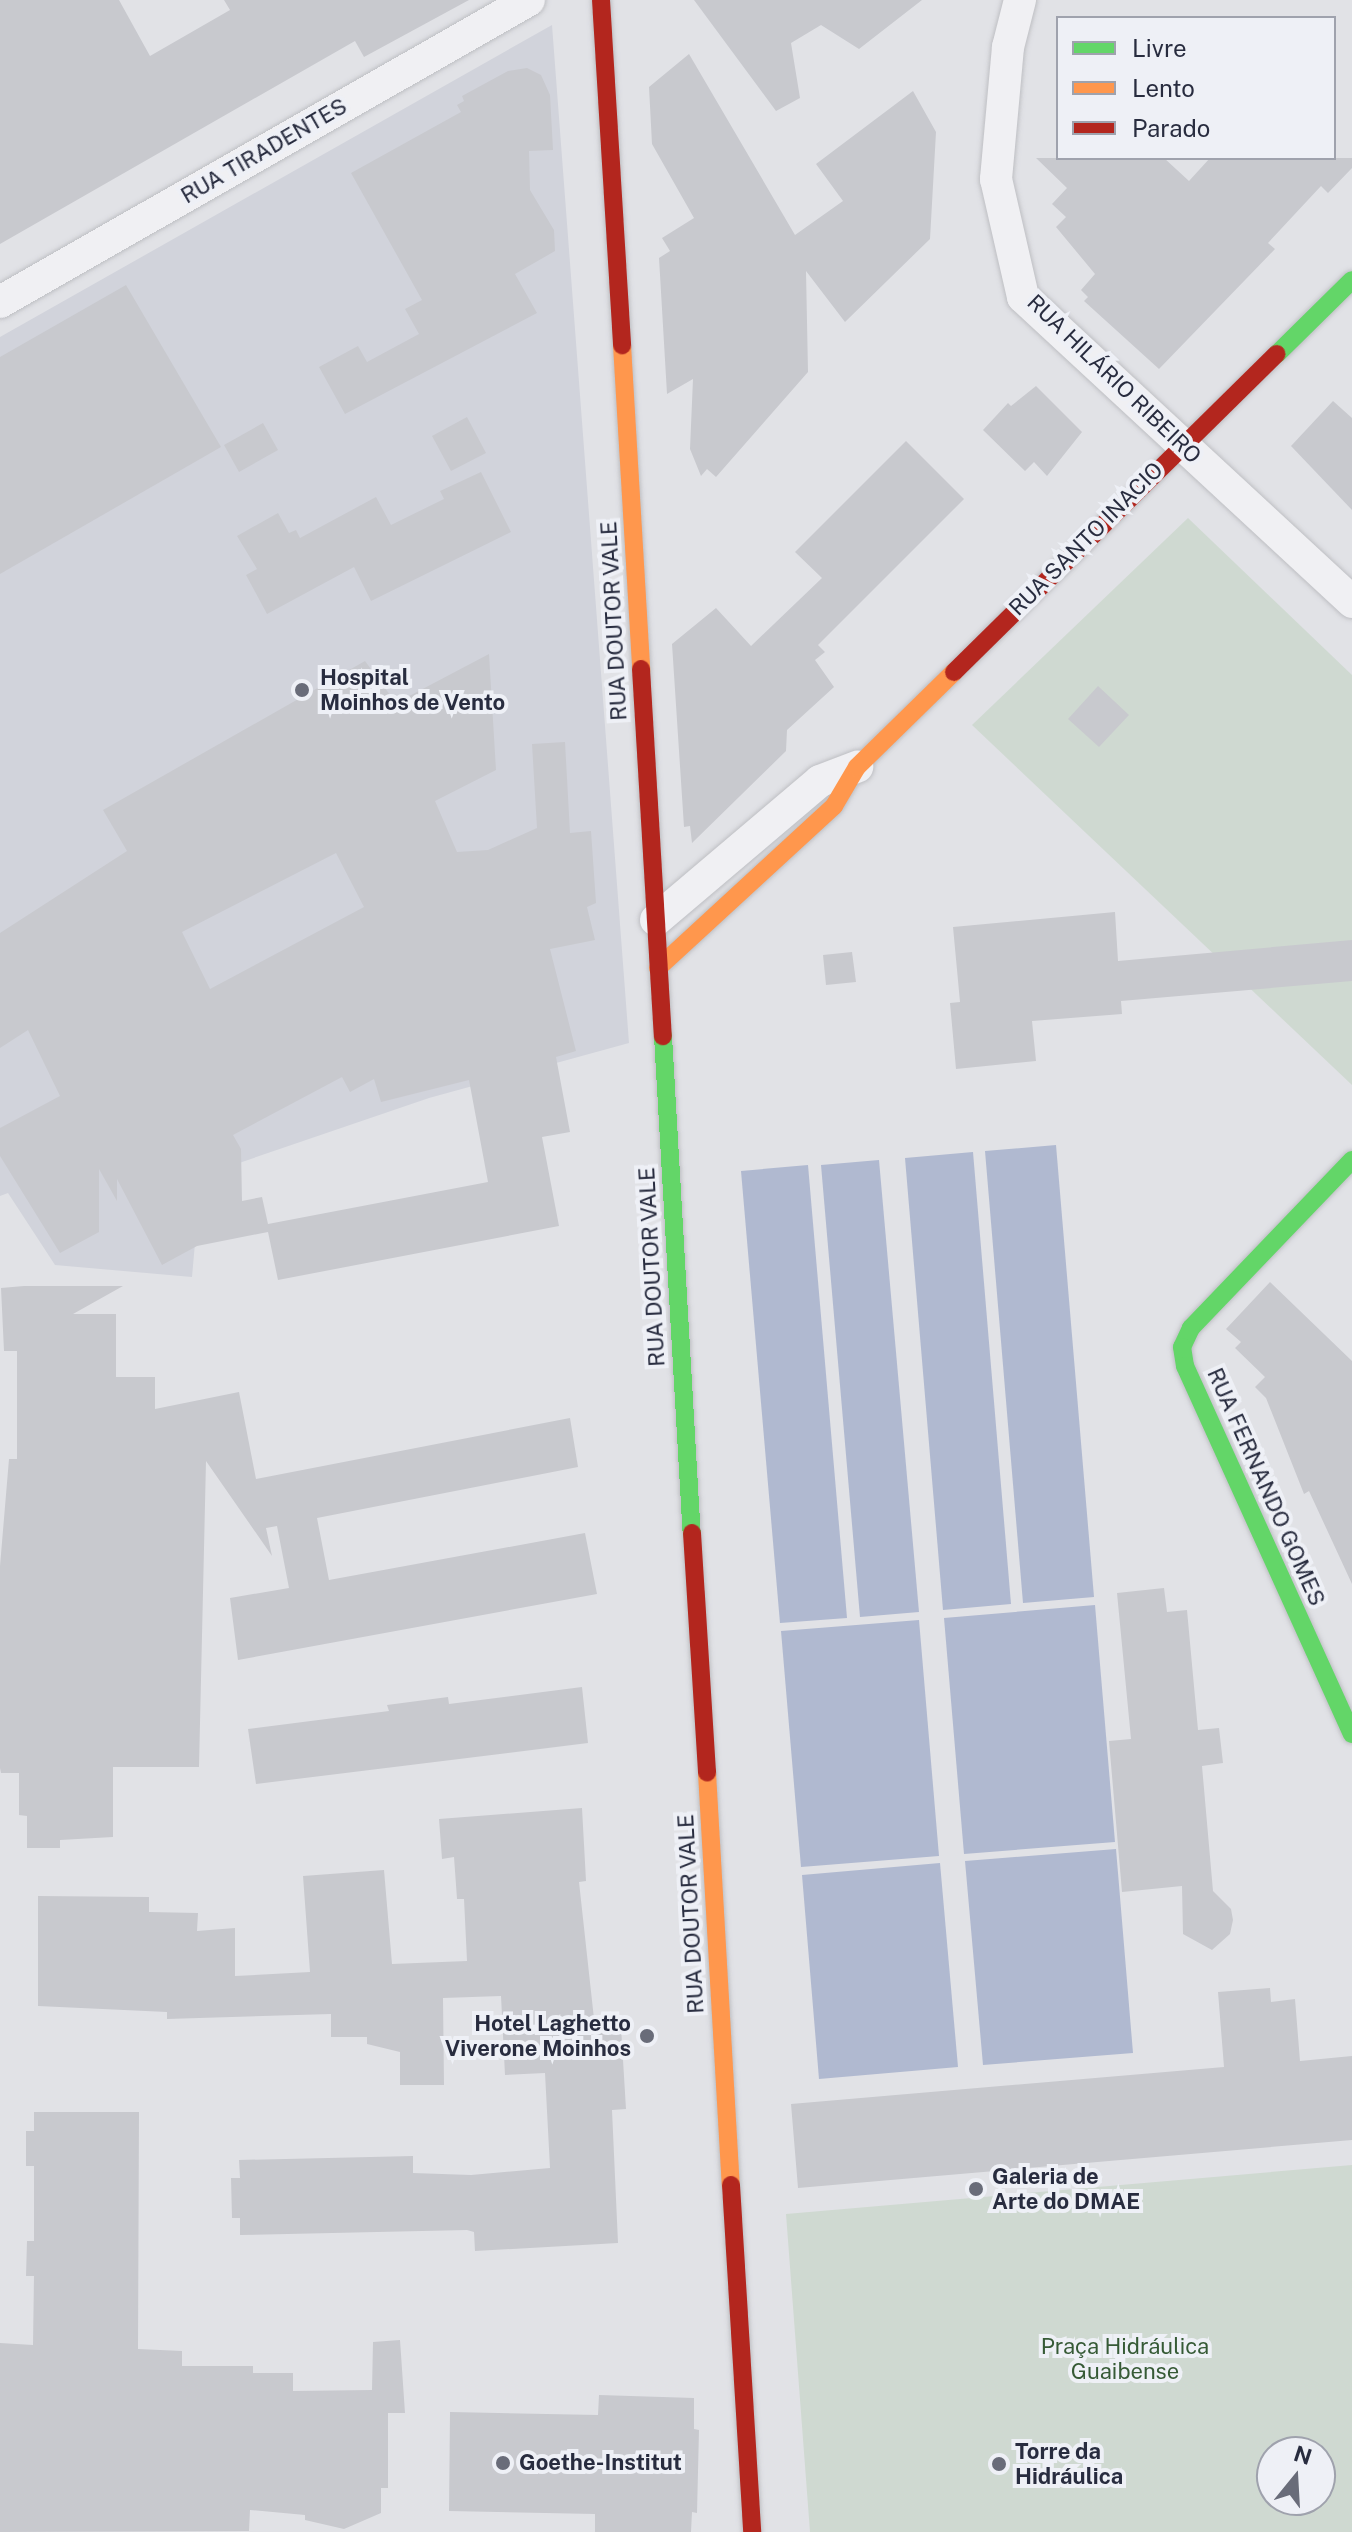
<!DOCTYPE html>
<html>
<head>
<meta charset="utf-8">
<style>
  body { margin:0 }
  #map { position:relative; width:1352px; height:2532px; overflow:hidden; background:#e1e2e6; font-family:"Public Sans",sans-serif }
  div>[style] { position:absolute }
  .built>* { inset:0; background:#d1d3db }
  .green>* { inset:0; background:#cfd9d1 }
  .water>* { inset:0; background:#b0b9d0 }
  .building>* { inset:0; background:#c8c9ce }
  .roads { filter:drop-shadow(0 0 2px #bebfc3) drop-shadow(0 0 2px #bebfc3) }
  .street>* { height:32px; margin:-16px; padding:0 16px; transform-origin:16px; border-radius:16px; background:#f0f0f3 }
  .fast>* { height:18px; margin:-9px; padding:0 9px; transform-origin:9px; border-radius:9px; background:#63d668 }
  .slow>* { height:18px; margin:-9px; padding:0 9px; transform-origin:9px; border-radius:9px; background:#ff974d }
  .jam>* { height:18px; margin:-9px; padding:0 9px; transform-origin:9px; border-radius:9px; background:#b3261e }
  .dots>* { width:22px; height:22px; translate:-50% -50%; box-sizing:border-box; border:4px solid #eef0f6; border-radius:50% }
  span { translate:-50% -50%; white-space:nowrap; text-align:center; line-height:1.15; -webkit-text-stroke:8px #eef0f6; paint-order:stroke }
  .street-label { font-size:22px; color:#282c3f }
  .poi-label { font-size:22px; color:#282c3f; font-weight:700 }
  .left { translate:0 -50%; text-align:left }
  .right { translate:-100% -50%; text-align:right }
  .park-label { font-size:22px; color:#365a36 }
  .legend { position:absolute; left:1056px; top:16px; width:280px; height:144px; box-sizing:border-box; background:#eef0f6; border:2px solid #9fa2ad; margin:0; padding:10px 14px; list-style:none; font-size:24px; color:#282c3f }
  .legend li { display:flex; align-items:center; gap:16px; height:40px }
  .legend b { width:40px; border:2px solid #9fa2ad }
  .north { position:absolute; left:1256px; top:2436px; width:80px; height:80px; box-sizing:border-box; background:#eef0f6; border:2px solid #9fa2ad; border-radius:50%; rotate:18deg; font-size:22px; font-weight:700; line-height:32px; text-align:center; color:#282c3f }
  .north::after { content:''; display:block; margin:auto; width:28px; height:36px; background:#696c79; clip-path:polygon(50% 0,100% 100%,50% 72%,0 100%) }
</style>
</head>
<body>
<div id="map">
  <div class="built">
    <i style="clip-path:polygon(552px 25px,629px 1043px,429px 1098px,201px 1176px,192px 1277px,55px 1265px,8px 1193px,0 1196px,0 337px)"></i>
  </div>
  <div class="green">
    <i style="clip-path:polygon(1188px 518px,1352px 675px,1352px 1085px,972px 725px)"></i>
    <i style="clip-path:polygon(evenodd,1352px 2165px,1352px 2532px,810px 2532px,786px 2214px,1352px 2165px,1272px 2452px,1320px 2452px,1320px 2500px,1272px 2500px,1272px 2452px)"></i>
  </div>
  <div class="water">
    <i style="clip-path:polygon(1056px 1145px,1094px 1597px,1023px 1603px,985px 1151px)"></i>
    <i style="clip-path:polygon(973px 1152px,1011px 1604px,943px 1610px,905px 1158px)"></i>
    <i style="clip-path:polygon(879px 1160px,919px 1612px,860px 1617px,821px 1165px)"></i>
    <i style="clip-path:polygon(808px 1165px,847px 1618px,780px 1623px,741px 1171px)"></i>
    <i style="clip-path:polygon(1095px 1605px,1115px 1842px,964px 1854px,944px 1618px)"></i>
    <i style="clip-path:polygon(919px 1620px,939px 1856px,801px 1867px,781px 1631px)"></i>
    <i style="clip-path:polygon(1116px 1849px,1133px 2053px,983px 2065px,965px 1861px)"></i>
    <i style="clip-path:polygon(940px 1863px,958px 2067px,819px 2079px,802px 1875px)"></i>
  </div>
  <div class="building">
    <i style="clip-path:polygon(0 0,119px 0,150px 56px,230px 10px,224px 0,469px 0,364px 57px,355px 41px,0 244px)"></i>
    <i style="clip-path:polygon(694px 0,922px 0,859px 49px,821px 25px,791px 43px,800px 98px,776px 111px)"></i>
    <i style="clip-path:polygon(689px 54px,795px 235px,843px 201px,816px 164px,913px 91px,936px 132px,930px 239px,845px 322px,806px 271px,808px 372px,716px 477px,707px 469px,701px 476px,690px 449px,693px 379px,667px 394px,659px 258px,670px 251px,662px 238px,694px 218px,652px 144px,649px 87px)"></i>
    <i style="clip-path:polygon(527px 68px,541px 75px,550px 95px,553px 150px,529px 151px,530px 190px,554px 230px,555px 251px,515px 274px,537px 313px,345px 414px,319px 367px,358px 346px,367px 362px,419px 334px,405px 309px,422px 300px,351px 173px,461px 112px,457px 105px,464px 101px,462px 96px,508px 71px)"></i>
    <i style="clip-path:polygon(1036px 158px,1164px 158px,1189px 181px,1210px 158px,1352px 158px,1352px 168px,1328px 193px,1321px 186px,1268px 243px,1275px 249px,1159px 369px,1084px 301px,1088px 297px,1081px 290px,1095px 274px,1056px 227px,1066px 217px,1052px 204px,1067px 188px)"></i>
    <i style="clip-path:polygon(126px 285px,221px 447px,0 574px,0 357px)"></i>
    <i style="clip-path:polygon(1036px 386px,1082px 432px,1047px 476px,1034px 462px,1025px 471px,983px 430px,1008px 403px,1011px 406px)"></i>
    <i style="clip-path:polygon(1333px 401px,1352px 418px,1352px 510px,1291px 446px)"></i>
    <i style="clip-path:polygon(467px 417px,486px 453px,451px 471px,432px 436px)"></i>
    <i style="clip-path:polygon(263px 423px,278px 450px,239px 472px,224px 445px)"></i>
    <i style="clip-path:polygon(906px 441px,964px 499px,818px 645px,825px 652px,815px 660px,834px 687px,787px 730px,786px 751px,692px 843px,690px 826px,684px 827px,672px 644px,716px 608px,751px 646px,822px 578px,795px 552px)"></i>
    <i style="clip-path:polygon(481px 472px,511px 532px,371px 601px,354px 567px,267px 614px,246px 575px,257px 569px,237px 536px,278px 513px,289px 533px,296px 530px,300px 538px,376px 497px,391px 525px,444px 499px,440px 491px)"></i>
    <i style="clip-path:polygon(evenodd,489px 654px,496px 770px,435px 801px,457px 852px,488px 850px,537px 828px,532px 744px,565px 742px,570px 833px,591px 831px,596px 903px,587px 907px,595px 940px,550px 949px,576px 1051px,556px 1057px,570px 1132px,542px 1137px,559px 1226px,278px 1280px,268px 1232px,197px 1246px,162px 1265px,117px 1179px,117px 1201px,99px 1169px,99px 1232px,60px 1253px,0 1156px,0 1128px,60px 1096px,28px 1030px,0 1048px,0 933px,127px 851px,103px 810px,365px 661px,396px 703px,489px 654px,336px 853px,364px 907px,210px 989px,182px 932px,336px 853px,489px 654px,342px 1077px,350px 1092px,374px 1079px,381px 1102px,469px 1080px,488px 1182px,268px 1224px,262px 1197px,242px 1201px,241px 1149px,233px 1135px,342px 1077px)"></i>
    <i style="clip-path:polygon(1098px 686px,1129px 715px,1099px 747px,1068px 719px)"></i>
    <i style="clip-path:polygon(1115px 912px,1118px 961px,1352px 940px,1352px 981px,1121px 1001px,1122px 1014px,1032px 1021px,1036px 1061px,956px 1069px,950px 1003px,960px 1002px,953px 927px)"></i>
    <i style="clip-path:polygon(852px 952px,856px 982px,826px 985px,823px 955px)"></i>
    <i style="clip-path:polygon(1270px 1282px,1352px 1361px,1352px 1584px,1309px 1491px,1304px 1494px,1266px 1398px,1255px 1387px,1265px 1377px,1235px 1348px,1241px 1342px,1226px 1329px)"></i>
    <i style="clip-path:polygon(24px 1286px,123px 1286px,73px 1314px,116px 1314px,116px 1377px,155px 1377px,155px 1409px,239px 1392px,256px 1479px,570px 1418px,578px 1467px,317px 1518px,329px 1580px,585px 1533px,597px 1594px,238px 1660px,230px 1598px,289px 1588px,277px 1526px,266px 1528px,272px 1556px,206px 1461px,199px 1767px,113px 1767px,113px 1837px,60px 1840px,60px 1848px,27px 1848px,27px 1816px,19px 1815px,19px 1773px,1px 1773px,0 1768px,0 1566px,9px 1459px,17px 1459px,17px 1351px,4px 1351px,1px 1288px)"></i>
    <i style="clip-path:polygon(1164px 1588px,1167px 1612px,1187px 1610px,1198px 1730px,1219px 1728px,1223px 1763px,1202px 1766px,1213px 1891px,1231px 1909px,1233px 1920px,1230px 1934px,1212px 1950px,1183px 1934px,1182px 1886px,1122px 1892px,1109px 1741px,1131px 1739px,1117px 1593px)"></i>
    <i style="clip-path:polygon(582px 1687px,588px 1743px,256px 1784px,248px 1729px,389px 1711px,387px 1705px,448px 1697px,449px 1704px)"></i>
    <i style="clip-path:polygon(582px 1808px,586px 1881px,579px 1882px,595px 2028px,621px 2027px,626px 2109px,612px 2110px,618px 2243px,475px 2251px,474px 2232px,467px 2230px,240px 2235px,240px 2218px,232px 2218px,231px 2178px,240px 2178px,239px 2160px,413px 2156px,413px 2173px,471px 2175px,550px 2168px,545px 2073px,505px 2075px,501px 1996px,443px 1998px,444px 2085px,400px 2085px,400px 2052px,367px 2044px,367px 2037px,331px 2037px,331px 2014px,167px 2019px,167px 2012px,38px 2006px,38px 1896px,149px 1897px,149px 1912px,198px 1913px,197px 1931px,235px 1928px,235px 1976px,310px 1972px,303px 1876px,384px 1870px,392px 1964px,467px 1961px,464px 1899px,457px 1899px,454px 1857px,442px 1859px,439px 1819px)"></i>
    <i style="clip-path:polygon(1270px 1988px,1271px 2002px,1295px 1999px,1300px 2061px,1352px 2056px,1352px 2140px,798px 2188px,791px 2104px,1224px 2067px,1218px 1992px)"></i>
    <i style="clip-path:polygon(34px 2112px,139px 2112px,138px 2349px,182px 2351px,182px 2366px,253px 2366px,253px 2373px,293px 2373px,293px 2391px,372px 2390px,373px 2342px,400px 2340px,405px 2413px,388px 2413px,388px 2488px,381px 2488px,381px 2513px,344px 2529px,305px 2520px,305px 2515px,250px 2510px,249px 2531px,0 2532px,0 2343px,33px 2345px,34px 2276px,26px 2276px,27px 2241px,34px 2241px,34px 2166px,26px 2166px,26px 2131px,34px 2131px)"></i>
    <i style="clip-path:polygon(599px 2395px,694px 2398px,694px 2429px,699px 2430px,697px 2513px,692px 2512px,691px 2532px,595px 2532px,595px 2514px,449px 2511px,450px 2412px,598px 2415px)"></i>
  </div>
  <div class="roads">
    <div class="street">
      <i style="left:1020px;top:0;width:49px;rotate:104.3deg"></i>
      <i style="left:1008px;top:47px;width:133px;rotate:95.2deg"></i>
      <i style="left:996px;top:179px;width:121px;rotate:77.1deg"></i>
      <i style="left:1023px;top:297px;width:449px;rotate:42.8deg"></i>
      <i style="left:0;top:302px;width:609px;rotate:-29.72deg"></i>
      <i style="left:656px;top:920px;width:215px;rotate:-40.3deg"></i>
      <i style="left:820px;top:781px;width:40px;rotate:-21deg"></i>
    </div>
    <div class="fast">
      <i style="left:1277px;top:354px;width:105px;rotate:-44.6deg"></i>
      <i style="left:663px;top:1036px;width:498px;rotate:86.7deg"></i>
      <i style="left:1352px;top:1160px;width:233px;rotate:133.8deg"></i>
      <i style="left:1191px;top:1328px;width:21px;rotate:115deg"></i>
      <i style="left:1182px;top:1347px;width:19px;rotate:81deg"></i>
      <i style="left:1185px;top:1366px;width:404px;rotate:65.6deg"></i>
    </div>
    <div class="slow">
      <i style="left:622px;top:345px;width:325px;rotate:86.6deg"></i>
      <i style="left:658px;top:968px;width:239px;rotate:-42.6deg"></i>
      <i style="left:834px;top:806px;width:45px;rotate:-59.5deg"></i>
      <i style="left:857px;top:767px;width:136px;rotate:-44.4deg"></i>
      <i style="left:707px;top:1773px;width:413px;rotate:86.7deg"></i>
    </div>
    <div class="jam">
      <i style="left:601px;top:0;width:346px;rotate:86.5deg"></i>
      <i style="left:641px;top:669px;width:368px;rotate:86.6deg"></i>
      <i style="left:954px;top:672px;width:453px;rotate:-44.6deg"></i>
      <i style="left:692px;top:1533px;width:240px;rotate:86.4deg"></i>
      <i style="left:731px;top:2185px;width:348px;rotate:86.5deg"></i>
    </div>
  </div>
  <div class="dots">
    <i style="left:302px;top:690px;background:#696c79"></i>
    <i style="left:647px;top:2036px;background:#696c79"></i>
    <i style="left:976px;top:2189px;background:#696c79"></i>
    <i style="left:503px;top:2463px;background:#696c79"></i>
    <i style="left:999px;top:2464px;background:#696c79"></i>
  </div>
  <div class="street-label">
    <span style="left:264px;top:151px;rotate:-30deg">RUA TIRADENTES</span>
    <span style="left:1114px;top:379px;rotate:44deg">RUA HILÁRIO RIBEIRO</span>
    <span style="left:1086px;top:539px;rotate:-45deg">RUA SANTO INACIO</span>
    <span style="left:614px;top:621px;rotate:-93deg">RUA DOUTOR VALE</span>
    <span style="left:652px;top:1267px;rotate:-93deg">RUA DOUTOR VALE</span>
    <span style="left:1266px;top:1487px;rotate:66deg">RUA FERNANDO GOMES</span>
    <span style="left:691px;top:1914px;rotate:-93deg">RUA DOUTOR VALE</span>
  </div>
  <div class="poi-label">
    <span class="left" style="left:320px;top:690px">Hospital<br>Moinhos de Vento</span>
    <span class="right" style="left:631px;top:2036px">Hotel Laghetto<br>Viverone Moinhos</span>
    <span class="left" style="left:992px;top:2189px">Galeria de<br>Arte do DMAE</span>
    <span class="left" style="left:1015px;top:2464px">Torre da<br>Hidráulica</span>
    <span class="left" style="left:519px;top:2463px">Goethe-Institut</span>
  </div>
  <div class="park-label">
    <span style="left:1125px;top:2359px">Praça Hidráulica<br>Guaibense</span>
  </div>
  <ul class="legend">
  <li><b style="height:10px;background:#63d668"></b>Livre</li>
  <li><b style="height:10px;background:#ff974d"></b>Lento</li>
  <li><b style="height:10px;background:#b3261e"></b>Parado</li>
  </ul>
  <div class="north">N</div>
</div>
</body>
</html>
